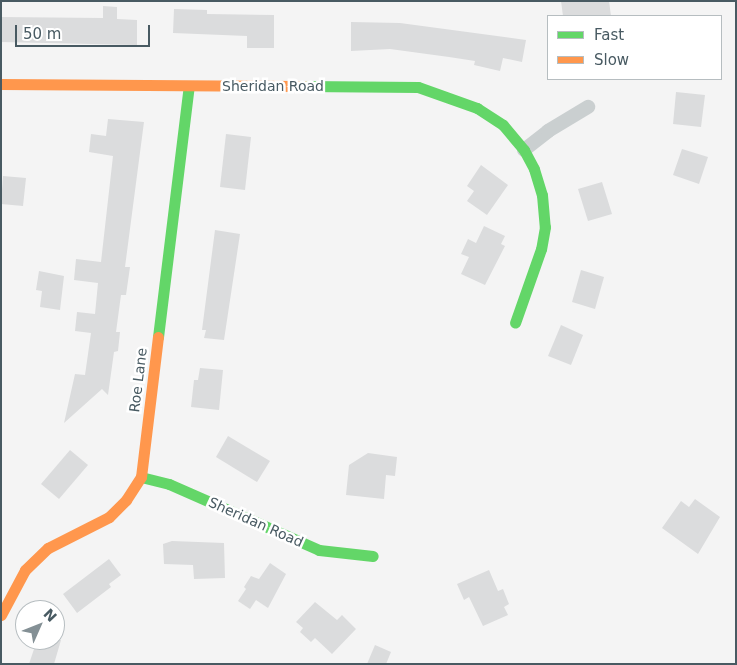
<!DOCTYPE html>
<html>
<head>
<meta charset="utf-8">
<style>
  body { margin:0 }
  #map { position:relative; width:737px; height:665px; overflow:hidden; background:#f4f4f4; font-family:"DejaVu Sans",sans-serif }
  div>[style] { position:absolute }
  .building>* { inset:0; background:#dbdcdd }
  .street>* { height:14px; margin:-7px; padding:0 7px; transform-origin:7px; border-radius:7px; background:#cacfd0 }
  .fast>* { height:11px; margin:-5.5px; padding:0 5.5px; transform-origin:5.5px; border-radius:5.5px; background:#63d668 }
  .slow>* { height:11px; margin:-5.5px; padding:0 5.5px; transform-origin:5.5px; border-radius:5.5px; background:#ff974d }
  span { translate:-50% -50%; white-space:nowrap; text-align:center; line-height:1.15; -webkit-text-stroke:5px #fff; paint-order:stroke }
  .street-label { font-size:14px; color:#485a62 }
  .frame { position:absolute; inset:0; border:2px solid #485a62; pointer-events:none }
  .legend { position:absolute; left:547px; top:15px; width:175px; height:65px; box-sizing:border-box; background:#fff; border:1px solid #b6bdc0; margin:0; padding:6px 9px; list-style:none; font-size:15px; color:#485a62 }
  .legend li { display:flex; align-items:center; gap:10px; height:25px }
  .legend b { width:25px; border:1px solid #b6bdc0 }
  .north { position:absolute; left:15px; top:600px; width:50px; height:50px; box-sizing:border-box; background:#fff; border:1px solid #b6bdc0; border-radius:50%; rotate:46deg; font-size:14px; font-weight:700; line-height:20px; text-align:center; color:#485a62 }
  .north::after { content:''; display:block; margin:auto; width:18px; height:22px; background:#849095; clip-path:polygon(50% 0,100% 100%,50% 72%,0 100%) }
  .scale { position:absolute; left:15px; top:25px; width:135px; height:22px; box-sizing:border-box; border:2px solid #485a62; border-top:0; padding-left:6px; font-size:15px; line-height:18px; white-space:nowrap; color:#485a62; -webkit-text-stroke:4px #fff; paint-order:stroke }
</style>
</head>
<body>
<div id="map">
  <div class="building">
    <i style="clip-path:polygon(561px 1px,609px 1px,611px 16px,563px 16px)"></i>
    <i style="clip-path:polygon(103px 6px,117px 7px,117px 19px,137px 20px,137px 45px,1px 42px,1px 17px,103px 18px)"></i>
    <i style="clip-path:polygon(174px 9px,207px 10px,207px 14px,274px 15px,274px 48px,247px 48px,247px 36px,173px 33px)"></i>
    <i style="clip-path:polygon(351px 22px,400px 23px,526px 40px,522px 62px,503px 58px,500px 71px,474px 65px,475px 61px,449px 57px,390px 49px,351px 51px)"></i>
    <i style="clip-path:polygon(676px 92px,705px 95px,701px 127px,673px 124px)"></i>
    <i style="clip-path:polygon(108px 119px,144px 122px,125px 267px,130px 267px,126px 295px,121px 295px,116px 332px,120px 332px,118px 351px,114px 352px,108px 395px,102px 389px,64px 423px,75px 374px,85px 375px,91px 333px,75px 331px,77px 312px,95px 314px,98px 283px,74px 280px,76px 259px,101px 262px,113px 156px,89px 152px,91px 134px,106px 136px)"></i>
    <i style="clip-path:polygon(226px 134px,251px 137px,245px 190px,220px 187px)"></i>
    <i style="clip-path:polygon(682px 149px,708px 157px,699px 184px,673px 175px)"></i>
    <i style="clip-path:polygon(481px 165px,508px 185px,487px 215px,467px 201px,474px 191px,467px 186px)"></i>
    <i style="clip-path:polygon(3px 176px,26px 178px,23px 206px,1px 204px)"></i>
    <i style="clip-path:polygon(602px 182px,612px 214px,588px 221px,578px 189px)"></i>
    <i style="clip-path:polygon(484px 226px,505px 236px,501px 244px,505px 246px,485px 285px,461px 274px,469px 257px,461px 254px,468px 239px,476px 243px)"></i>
    <i style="clip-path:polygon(215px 230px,240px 234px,224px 340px,204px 338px,206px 330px,202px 330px)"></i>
    <i style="clip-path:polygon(581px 270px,604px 277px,595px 309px,572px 302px)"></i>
    <i style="clip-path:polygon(39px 271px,64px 276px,60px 310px,40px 307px,42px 291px,36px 290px)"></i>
    <i style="clip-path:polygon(561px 325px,583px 335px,571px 365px,548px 356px)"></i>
    <i style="clip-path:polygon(200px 368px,223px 370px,219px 410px,191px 407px,194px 380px,198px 380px)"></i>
    <i style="clip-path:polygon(228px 436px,270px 461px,257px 482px,216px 457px)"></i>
    <i style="clip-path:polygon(70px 450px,88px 465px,59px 499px,41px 484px)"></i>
    <i style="clip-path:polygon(368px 453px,397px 457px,395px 476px,386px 475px,384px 499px,346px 495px,349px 465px)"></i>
    <i style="clip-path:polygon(695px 499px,720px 517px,698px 554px,662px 528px,681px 501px,689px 507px)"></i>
    <i style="clip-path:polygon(172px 541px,224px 543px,225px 578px,194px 579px,193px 565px,164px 564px,163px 544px)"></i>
    <i style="clip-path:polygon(109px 559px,121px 575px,109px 584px,111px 587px,77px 613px,63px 594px)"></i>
    <i style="clip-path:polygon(270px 563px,286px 574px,268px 608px,256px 600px,250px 609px,238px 601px,246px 589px,244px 587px,251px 576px,259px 579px)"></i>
    <i style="clip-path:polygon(489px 570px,498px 591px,503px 589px,509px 604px,504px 607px,508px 615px,483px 626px,469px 597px,464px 600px,457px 584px)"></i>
    <i style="clip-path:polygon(315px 602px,337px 620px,342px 615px,356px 629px,332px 654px,315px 638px,311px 642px,300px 632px,303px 628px,296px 622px)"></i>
    <i style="clip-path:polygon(37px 640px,61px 640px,54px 664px,29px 664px)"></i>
    <i style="clip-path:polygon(375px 645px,391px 652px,386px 664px,367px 664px)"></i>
  </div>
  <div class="street">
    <i style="left:524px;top:150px;width:31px;rotate:-38deg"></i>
    <i style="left:548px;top:131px;width:47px;rotate:-31deg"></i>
  </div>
  <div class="fast">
    <i style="left:304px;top:86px;width:114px;rotate:0.5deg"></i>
    <i style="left:418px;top:87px;width:63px;rotate:19.6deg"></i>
    <i style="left:477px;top:108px;width:31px;rotate:33deg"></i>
    <i style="left:503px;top:125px;width:33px;rotate:50deg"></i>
    <i style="left:524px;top:150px;width:21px;rotate:62deg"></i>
    <i style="left:534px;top:169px;width:27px;rotate:73deg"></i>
    <i style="left:542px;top:195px;width:32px;rotate:85deg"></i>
    <i style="left:545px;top:227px;width:22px;rotate:100deg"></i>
    <i style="left:541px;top:249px;width:78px;rotate:109.4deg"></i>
    <i style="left:158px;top:337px;width:253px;rotate:-83deg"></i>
    <i style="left:141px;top:477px;width:29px;rotate:14deg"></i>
    <i style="left:169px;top:484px;width:164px;rotate:23.7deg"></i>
    <i style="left:319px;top:550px;width:54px;rotate:6.3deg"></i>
  </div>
  <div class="slow">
    <i style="left:1px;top:84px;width:303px;rotate:0.4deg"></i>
    <i style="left:1px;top:615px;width:51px;rotate:-61.9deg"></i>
    <i style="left:25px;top:570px;width:32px;rotate:-44deg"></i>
    <i style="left:48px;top:548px;width:68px;rotate:-26.9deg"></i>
    <i style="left:109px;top:517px;width:24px;rotate:-45deg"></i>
    <i style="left:126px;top:500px;width:27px;rotate:-57deg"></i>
    <i style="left:141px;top:477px;width:141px;rotate:-83.1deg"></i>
  </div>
  <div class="street-label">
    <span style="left:273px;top:86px">Sheridan Road</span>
    <span style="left:138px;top:380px;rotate:-83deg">Roe Lane</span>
    <span style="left:256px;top:522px;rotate:24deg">Sheridan Road</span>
  </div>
  <div class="frame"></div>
  <ul class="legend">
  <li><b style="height:6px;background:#63d668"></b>Fast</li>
  <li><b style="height:6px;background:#ff974d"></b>Slow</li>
  </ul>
  <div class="north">N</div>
  <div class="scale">50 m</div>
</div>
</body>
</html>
